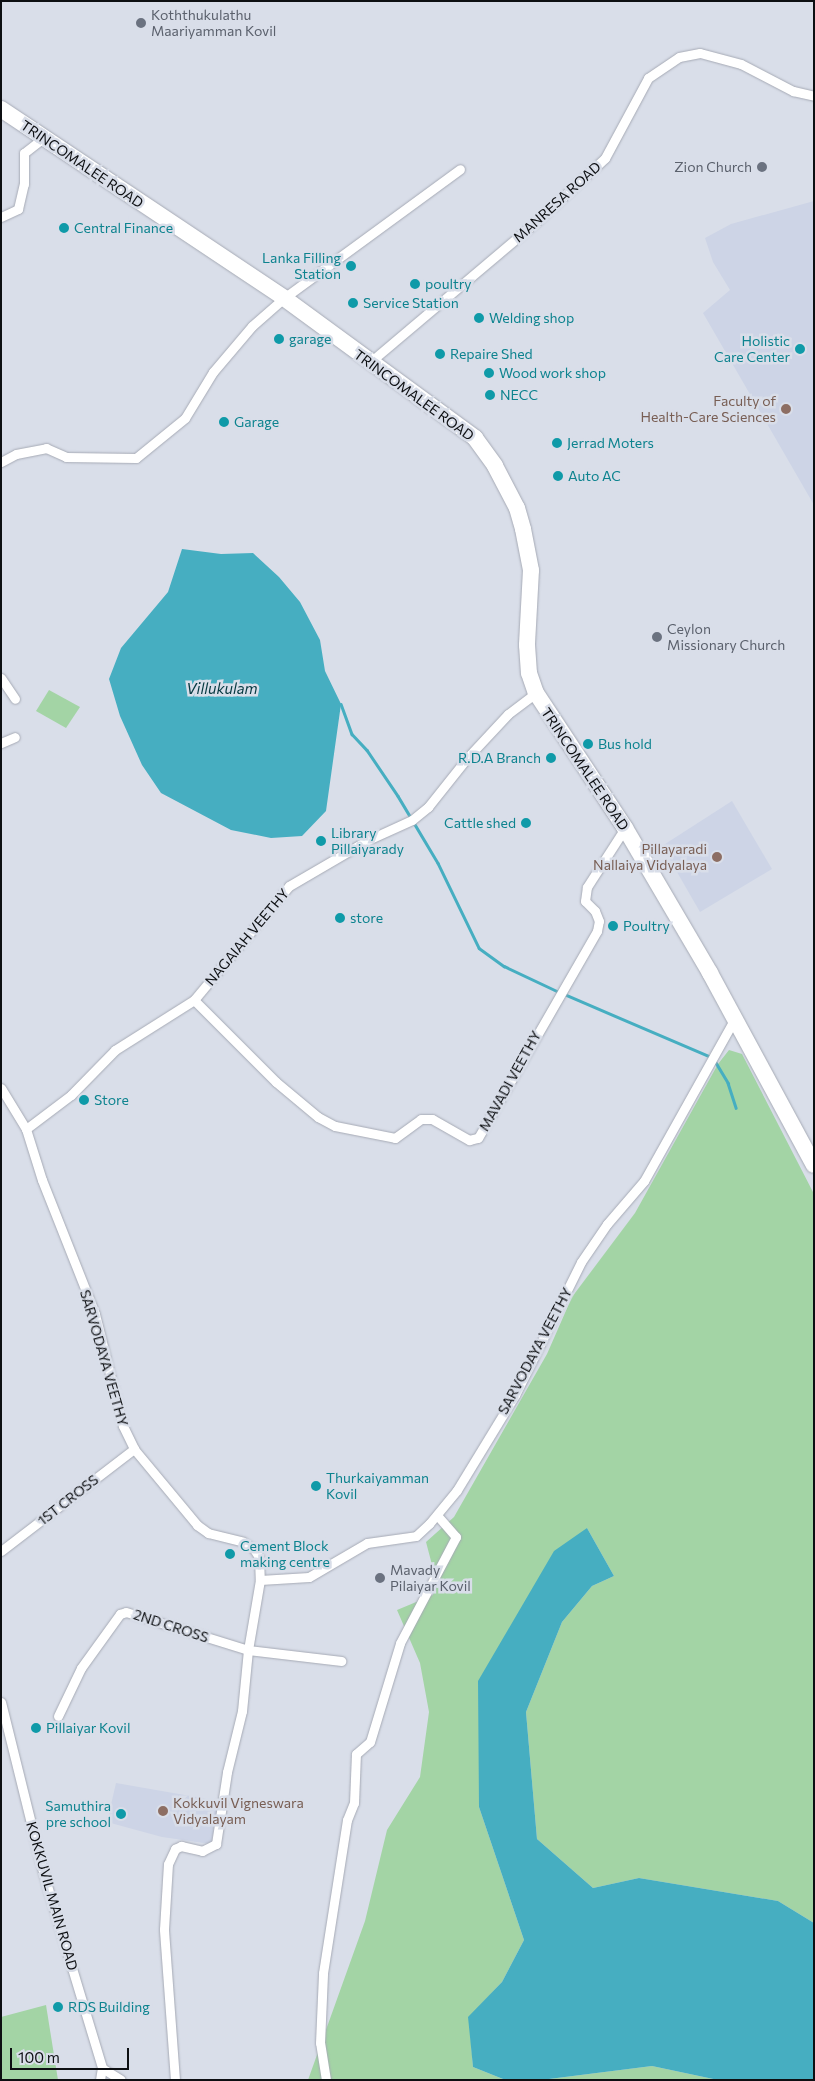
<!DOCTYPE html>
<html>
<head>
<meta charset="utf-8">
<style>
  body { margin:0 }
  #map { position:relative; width:815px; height:2081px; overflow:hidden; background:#d9dee9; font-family:Commissioner,sans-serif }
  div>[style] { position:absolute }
  .built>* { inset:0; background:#cdd4e6 }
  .green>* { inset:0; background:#a3d4a5 }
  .water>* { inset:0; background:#46aec1 }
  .stream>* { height:2.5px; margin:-1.25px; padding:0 1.25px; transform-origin:1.25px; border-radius:1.25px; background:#46aec1 }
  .roads { filter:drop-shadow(0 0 1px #a6aab5) drop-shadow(0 0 1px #a6aab5) }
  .street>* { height:9px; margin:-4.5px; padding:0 4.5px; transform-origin:4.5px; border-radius:4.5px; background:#fff }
  .highway>* { height:16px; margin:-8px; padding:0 8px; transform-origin:8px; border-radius:8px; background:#fff }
  .dots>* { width:14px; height:14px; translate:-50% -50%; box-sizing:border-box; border:2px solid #d9dee9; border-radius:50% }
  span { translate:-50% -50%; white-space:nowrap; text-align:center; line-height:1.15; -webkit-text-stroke:5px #d9dee9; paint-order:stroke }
  .worship-label { font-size:14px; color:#5b616d }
  .left { translate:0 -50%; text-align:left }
  .right { translate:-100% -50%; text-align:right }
  .street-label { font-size:14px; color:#0d0f12 }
  .culture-label { font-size:14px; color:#0d838f }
  .education-label { font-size:14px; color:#785e54 }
  .water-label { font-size:15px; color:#053840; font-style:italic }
  .frame { position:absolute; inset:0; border:2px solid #0d0f12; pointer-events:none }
  .scale { position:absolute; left:10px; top:2048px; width:119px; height:22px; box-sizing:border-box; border:2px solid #0d0f12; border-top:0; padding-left:6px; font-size:15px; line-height:18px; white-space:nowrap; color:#0d0f12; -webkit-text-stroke:4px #d9dee9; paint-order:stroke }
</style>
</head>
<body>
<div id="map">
  <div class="built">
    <i style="clip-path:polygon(814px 201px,814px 505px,703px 313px,730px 290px,713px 262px,705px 238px,731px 224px)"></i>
    <i style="clip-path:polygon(732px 801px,772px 869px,700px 912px,662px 846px)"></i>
    <i style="clip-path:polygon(116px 1783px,219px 1801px,211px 1844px,162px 1837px,107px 1822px)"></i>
  </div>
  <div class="green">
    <i style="clip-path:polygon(49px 690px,80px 707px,66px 728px,36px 711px)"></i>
    <i style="clip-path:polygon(729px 1050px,742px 1054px,814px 1194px,814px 1923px,778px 1901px,639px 1878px,593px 1888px,537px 1839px,526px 1712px,562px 1622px,592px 1586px,614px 1576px,587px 1528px,479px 1807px,524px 1940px,502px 1982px,469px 2017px,473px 2067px,503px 2079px,549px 2079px,652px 2066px,718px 2080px,308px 2080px,365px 1921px,387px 1830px,420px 1777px,429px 1712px,420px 1663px,397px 1610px,433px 1595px,436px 1580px,426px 1542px,454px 1517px,547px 1354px,572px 1297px,635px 1213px,718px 1064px)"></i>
    <i style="clip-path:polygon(46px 2005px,58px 2080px,1px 2080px,1px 2017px)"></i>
  </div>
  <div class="water">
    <i style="clip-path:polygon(182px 549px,221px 554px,253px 553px,279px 577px,300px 602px,320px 640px,325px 671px,341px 704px,326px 811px,302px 836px,271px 838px,231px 830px,161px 793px,142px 765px,120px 716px,109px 679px,121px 648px,168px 592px)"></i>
    <i style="clip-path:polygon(587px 1528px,614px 1576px,592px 1586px,562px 1622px,526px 1712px,537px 1839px,593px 1888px,639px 1878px,778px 1901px,814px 1923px,814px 2080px,718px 2080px,652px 2066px,549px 2079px,503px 2079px,473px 2067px,468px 2017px,502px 1982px,524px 1940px,479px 1807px,478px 1681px,554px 1551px)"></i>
  </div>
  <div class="stream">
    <i style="left:341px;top:704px;width:32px;rotate:70deg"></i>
    <i style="left:352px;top:734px;width:22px;rotate:47deg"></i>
    <i style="left:367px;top:750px;width:55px;rotate:56deg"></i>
    <i style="left:398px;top:796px;width:78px;rotate:59.2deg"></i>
    <i style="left:438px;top:863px;width:94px;rotate:64.2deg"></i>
    <i style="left:479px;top:948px;width:31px;rotate:36deg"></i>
    <i style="left:504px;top:966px;width:61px;rotate:25.3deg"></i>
    <i style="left:564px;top:994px;width:160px;rotate:23.2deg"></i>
    <i style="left:715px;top:1061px;width:26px;rotate:59deg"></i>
    <i style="left:728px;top:1083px;width:26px;rotate:72deg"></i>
  </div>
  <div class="roads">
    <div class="street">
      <i style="left:1px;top:217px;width:19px;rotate:-25deg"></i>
      <i style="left:18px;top:209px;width:26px;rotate:-77deg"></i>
      <i style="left:24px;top:184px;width:31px;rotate:-90deg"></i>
      <i style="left:24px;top:153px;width:24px;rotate:-38deg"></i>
      <i style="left:369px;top:363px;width:219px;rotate:-40.2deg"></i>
      <i style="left:536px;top:222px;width:94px;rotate:-42.8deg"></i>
      <i style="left:605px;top:158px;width:91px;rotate:-61.7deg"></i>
      <i style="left:648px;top:78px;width:37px;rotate:-34deg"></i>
      <i style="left:679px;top:57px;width:21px;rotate:-11deg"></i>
      <i style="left:700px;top:53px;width:42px;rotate:15deg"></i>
      <i style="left:741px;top:64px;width:59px;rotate:27.4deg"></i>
      <i style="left:793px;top:91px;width:22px;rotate:13deg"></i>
      <i style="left:1px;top:462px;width:17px;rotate:-28deg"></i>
      <i style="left:16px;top:454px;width:31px;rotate:-11deg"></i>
      <i style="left:46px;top:448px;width:22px;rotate:24deg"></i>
      <i style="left:66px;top:457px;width:70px;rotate:0.8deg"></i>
      <i style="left:136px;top:458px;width:63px;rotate:-39.2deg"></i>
      <i style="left:185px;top:418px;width:54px;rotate:-58.7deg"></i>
      <i style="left:213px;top:372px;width:60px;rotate:-49.7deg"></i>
      <i style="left:252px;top:326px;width:43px;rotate:-41.2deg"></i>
      <i style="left:284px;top:298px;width:218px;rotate:-36.2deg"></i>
      <i style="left:1px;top:678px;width:25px;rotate:56deg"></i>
      <i style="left:1px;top:743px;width:15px;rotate:-23deg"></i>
      <i style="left:194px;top:1000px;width:116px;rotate:45deg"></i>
      <i style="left:276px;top:1082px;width:55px;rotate:39.8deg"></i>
      <i style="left:318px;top:1117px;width:19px;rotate:28deg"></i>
      <i style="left:335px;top:1126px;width:61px;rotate:11.3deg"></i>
      <i style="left:395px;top:1138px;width:32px;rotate:-36deg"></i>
      <i style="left:421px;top:1119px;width:11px"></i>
      <i style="left:432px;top:1119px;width:43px;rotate:29.6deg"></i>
      <i style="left:469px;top:1140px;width:9px;rotate:-13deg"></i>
      <i style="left:478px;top:1138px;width:239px;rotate:-60.1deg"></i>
      <i style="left:597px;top:931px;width:10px;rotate:-79deg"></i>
      <i style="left:599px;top:921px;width:11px;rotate:-112deg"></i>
      <i style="left:595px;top:911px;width:14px;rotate:-135deg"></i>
      <i style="left:585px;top:901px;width:14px;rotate:-82deg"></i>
      <i style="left:587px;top:887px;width:70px;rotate:-57.2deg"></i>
      <i style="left:1px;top:1088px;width:48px;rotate:58.6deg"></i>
      <i style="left:26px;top:1129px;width:53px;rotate:72.6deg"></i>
      <i style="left:42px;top:1180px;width:144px;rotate:68.4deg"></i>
      <i style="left:95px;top:1314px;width:115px;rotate:76deg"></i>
      <i style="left:123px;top:1426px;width:25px;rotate:64deg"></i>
      <i style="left:134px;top:1449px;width:99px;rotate:50.3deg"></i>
      <i style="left:197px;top:1525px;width:14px;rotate:36deg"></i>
      <i style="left:208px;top:1533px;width:36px;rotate:14deg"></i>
      <i style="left:243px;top:1542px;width:13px;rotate:32deg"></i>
      <i style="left:254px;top:1549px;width:9px;rotate:58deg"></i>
      <i style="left:259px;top:1557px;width:23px;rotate:88deg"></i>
      <i style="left:26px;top:1129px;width:56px;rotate:-37.1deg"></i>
      <i style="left:71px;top:1095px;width:63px;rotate:-45.6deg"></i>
      <i style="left:115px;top:1050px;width:93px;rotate:-32.3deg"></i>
      <i style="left:194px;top:1000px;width:148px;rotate:-50.2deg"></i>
      <i style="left:289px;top:886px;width:91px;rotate:-30.2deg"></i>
      <i style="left:368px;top:840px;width:48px;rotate:-24.4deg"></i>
      <i style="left:412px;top:820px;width:21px;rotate:-39deg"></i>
      <i style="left:428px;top:807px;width:63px;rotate:-51.5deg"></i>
      <i style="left:467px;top:758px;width:60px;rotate:-47deg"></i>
      <i style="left:508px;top:714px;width:35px;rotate:-37deg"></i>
      <i style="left:1px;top:1551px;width:168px;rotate:-37.5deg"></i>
      <i style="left:1px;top:1702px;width:175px;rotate:76.1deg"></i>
      <i style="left:43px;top:1872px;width:205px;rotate:73.2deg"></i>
      <i style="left:102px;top:2068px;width:22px;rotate:32deg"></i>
      <i style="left:58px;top:1716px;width:53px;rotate:-64.4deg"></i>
      <i style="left:81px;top:1668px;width:67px;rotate:-54.2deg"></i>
      <i style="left:120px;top:1614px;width:6px;rotate:-18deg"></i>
      <i style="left:126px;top:1612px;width:128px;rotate:17.3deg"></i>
      <i style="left:248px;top:1650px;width:94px;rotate:6.7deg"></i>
      <i style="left:100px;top:2080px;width:12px;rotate:-81deg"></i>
      <i style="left:175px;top:2080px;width:151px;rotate:-94.2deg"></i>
      <i style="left:164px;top:1929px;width:65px;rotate:-86.5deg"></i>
      <i style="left:168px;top:1864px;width:17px;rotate:-65deg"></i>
      <i style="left:175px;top:1849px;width:7px;rotate:-27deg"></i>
      <i style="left:181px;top:1846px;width:22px;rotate:13deg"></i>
      <i style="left:202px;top:1851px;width:16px;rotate:-27deg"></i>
      <i style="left:216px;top:1844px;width:73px;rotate:-81.3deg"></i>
      <i style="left:227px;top:1772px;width:63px;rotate:-76.2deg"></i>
      <i style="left:242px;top:1711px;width:61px;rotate:-84.4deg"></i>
      <i style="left:248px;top:1650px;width:71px;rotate:-80.3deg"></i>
      <i style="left:260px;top:1580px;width:49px;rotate:-3.5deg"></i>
      <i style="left:309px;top:1577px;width:67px;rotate:-30.4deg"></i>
      <i style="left:367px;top:1543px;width:49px;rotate:-8.1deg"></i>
      <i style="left:416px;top:1536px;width:18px;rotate:-43deg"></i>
      <i style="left:429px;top:1524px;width:44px;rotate:-50.5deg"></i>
      <i style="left:457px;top:1490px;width:111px;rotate:-58.6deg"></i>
      <i style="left:515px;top:1395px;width:148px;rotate:-63.6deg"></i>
      <i style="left:581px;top:1262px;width:46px;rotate:-55.6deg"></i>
      <i style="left:607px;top:1224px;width:57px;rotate:-49.3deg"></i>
      <i style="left:644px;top:1181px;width:184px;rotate:-60.8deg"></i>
      <i style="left:326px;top:2080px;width:37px;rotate:-99deg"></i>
      <i style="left:320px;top:2043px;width:70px;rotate:-87.5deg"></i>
      <i style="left:323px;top:1973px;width:155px;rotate:-81.1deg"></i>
      <i style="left:347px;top:1820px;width:18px;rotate:-68deg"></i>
      <i style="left:354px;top:1803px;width:49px;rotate:-87.7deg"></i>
      <i style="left:356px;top:1754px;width:18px;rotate:-41deg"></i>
      <i style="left:370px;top:1742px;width:103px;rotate:-73.1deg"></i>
      <i style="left:400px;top:1643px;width:120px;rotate:-62.2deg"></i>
      <i style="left:456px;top:1537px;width:29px;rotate:-131deg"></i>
    </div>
    <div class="highway">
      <i style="left:1px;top:109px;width:340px;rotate:33.7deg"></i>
      <i style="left:284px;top:298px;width:237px;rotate:36.2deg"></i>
      <i style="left:475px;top:438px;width:34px;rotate:54deg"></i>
      <i style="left:495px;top:466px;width:47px;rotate:62.4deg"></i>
      <i style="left:517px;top:508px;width:22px;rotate:74deg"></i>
      <i style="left:523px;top:529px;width:42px;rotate:79deg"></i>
      <i style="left:531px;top:570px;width:75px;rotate:93.1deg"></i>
      <i style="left:527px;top:645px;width:28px;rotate:86deg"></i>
      <i style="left:529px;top:673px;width:21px;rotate:71deg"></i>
      <i style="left:536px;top:693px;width:162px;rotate:56.6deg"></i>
      <i style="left:625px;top:828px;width:168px;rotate:59.6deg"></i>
      <i style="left:710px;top:973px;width:218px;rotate:61.6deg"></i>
    </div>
  </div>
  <div class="dots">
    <i style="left:141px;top:23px;background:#6b7280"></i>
    <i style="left:762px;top:167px;background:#6b7280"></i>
    <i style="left:64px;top:228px;background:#0f9aa8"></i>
    <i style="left:351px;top:266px;background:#0f9aa8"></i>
    <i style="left:415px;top:284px;background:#0f9aa8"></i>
    <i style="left:353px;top:303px;background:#0f9aa8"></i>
    <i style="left:479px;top:318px;background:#0f9aa8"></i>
    <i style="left:279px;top:339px;background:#0f9aa8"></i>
    <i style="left:800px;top:349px;background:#0f9aa8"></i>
    <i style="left:440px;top:354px;background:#0f9aa8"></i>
    <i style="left:489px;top:373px;background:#0f9aa8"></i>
    <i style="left:490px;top:395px;background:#0f9aa8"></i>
    <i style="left:786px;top:409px;background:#8d6e63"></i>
    <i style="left:224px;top:422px;background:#0f9aa8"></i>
    <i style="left:557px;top:443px;background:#0f9aa8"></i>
    <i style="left:558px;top:476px;background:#0f9aa8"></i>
    <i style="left:657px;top:637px;background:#6b7280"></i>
    <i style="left:588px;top:744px;background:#0f9aa8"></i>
    <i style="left:551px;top:758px;background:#0f9aa8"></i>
    <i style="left:526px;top:823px;background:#0f9aa8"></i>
    <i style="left:321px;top:841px;background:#0f9aa8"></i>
    <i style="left:717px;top:857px;background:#8d6e63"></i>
    <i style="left:340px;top:918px;background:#0f9aa8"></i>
    <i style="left:613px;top:926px;background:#0f9aa8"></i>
    <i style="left:84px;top:1100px;background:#0f9aa8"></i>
    <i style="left:316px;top:1486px;background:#0f9aa8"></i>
    <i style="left:230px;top:1554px;background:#0f9aa8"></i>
    <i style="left:380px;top:1578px;background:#6b7280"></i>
    <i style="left:36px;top:1728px;background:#0f9aa8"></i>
    <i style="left:163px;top:1811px;background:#8d6e63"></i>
    <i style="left:121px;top:1814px;background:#0f9aa8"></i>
    <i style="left:58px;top:2007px;background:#0f9aa8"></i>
  </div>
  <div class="worship-label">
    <span class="left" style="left:151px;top:23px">Koththukulathu<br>Maariyamman Kovil</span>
    <span class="right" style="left:752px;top:167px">Zion Church</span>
    <span class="left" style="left:667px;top:637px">Ceylon<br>Missionary Church</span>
    <span class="left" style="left:390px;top:1578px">Mavady<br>Pilaiyar Kovil</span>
  </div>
  <div class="street-label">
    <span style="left:82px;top:164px;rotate:34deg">TRINCOMALEE ROAD</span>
    <span style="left:557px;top:202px;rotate:-42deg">MANRESA ROAD</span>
    <span style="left:414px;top:395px;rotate:36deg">TRINCOMALEE ROAD</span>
    <span style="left:585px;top:769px;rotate:56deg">TRINCOMALEE ROAD</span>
    <span style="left:247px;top:937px;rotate:-50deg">NAGAIAH VEETHY</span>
    <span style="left:510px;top:1081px;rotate:-61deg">MAVADI VEETHY</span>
    <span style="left:535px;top:1351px;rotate:-62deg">SARVODAYA VEETHY</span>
    <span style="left:104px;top:1358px;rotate:74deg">SARVODAYA VEETHY</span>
    <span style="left:68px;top:1500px;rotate:-38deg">1ST CROSS</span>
    <span style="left:171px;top:1626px;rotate:18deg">2ND CROSS</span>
    <span style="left:52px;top:1896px;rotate:74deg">KOKKUVIL MAIN ROAD</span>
  </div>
  <div class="culture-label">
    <span class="left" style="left:74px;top:228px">Central Finance</span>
    <span class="right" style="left:341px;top:266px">Lanka Filling<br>Station</span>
    <span class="left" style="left:425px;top:284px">poultry</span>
    <span class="left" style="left:363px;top:303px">Service Station</span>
    <span class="left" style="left:489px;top:318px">Welding shop</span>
    <span class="left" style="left:289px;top:339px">garage</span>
    <span class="right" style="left:790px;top:349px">Holistic<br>Care Center</span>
    <span class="left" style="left:450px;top:354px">Repaire Shed</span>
    <span class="left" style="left:499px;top:373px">Wood work shop</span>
    <span class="left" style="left:500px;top:395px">NECC</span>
    <span class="left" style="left:234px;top:422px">Garage</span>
    <span class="left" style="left:567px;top:443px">Jerrad Moters</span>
    <span class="left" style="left:568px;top:476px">Auto AC</span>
    <span class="left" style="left:598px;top:744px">Bus hold</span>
    <span class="right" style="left:541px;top:758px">R.D.A Branch</span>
    <span class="right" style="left:516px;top:823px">Cattle shed</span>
    <span class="left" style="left:331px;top:841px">Library<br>Pillaiyarady</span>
    <span class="left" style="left:350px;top:918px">store</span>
    <span class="left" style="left:623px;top:926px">Poultry</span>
    <span class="left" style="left:94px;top:1100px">Store</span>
    <span class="left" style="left:326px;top:1486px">Thurkaiyamman<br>Kovil</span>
    <span class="left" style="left:240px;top:1554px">Cement Block<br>making centre</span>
    <span class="left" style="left:46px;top:1728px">Pillaiyar Kovil</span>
    <span class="right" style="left:111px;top:1814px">Samuthira<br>pre school</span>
    <span class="left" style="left:68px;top:2007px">RDS Building</span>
  </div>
  <div class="education-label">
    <span class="right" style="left:776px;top:409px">Faculty of<br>Health-Care Sciences</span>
    <span class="right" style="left:707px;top:857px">Pillayaradi<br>Nallaiya Vidyalaya</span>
    <span class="left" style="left:173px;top:1811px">Kokkuvil Vigneswara<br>Vidyalayam</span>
  </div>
  <div class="water-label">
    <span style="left:222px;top:689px">Villukulam</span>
  </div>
  <div class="frame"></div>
  <div class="scale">100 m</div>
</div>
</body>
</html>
